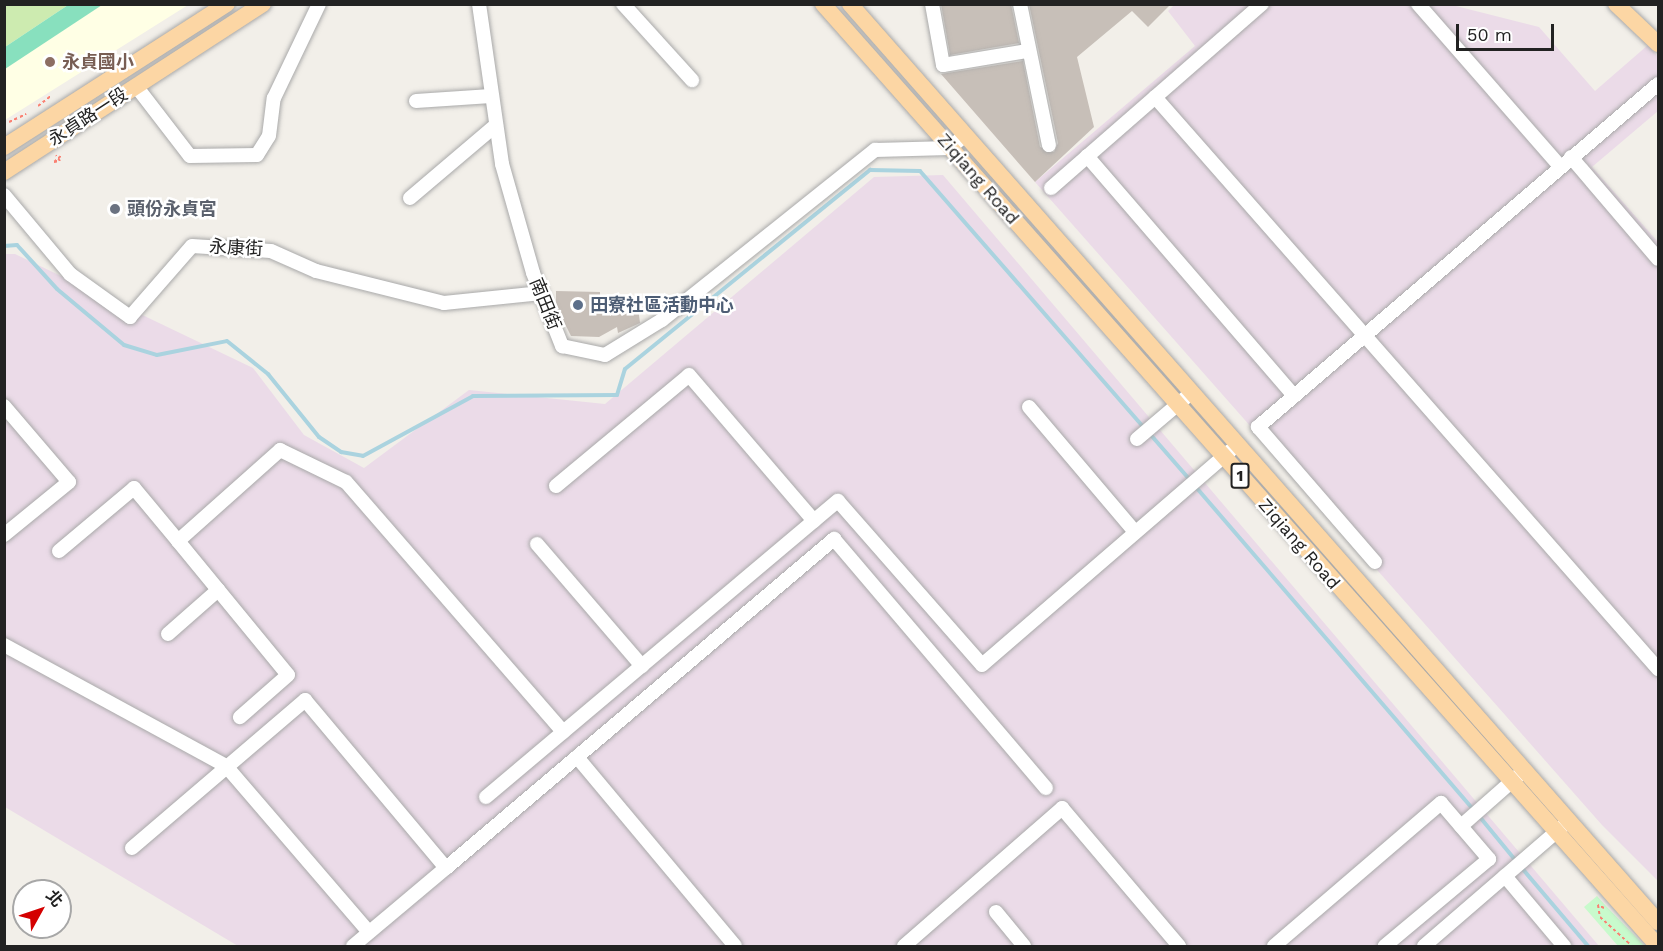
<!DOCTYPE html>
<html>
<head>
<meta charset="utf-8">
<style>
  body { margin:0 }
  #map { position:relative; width:1663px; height:951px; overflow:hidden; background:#f2efe9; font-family:"Work Sans","Noto Sans TC",sans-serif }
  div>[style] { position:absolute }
  .industrial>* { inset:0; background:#ebdbe8 }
  .education>* { inset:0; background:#ffffe5 }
  .grass>* { inset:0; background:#cdebb0 }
  .park>* { inset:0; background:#c8facc }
  .pitch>* { inset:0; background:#88e0be }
  .stream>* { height:4px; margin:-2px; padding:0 2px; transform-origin:2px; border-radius:2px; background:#aad3df }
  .building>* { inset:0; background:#c7bfb8 }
  .path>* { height:2px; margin-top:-1px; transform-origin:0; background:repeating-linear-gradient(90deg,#fa8072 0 3px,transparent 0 6px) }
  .roads { filter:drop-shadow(0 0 2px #a9a9a9) drop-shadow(0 0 2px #a9a9a9) }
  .minor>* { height:14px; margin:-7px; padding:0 7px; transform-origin:7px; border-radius:7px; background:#fff }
  .major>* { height:16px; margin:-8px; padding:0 8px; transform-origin:8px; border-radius:8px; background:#fcd6a4 }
  .dots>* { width:16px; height:16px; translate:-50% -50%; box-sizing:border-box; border:3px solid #fff; border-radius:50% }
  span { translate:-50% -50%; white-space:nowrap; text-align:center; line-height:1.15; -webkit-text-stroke:5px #fff; paint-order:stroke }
  .shield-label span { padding:2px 4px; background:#fff; border:2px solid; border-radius:4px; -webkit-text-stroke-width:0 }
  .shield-label { font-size:16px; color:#222; font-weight:700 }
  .education-label { font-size:18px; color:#785e54; font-weight:700 }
  .left { translate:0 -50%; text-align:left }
  .street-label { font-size:18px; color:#222 }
  .worship-label { font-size:18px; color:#5b616d; font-weight:700 }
  .service-label { font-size:18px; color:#4e5e75; font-weight:700 }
  .frame { position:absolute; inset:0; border:6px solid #222; pointer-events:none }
  .north { position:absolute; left:12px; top:879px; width:60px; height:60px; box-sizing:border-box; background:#fff; border:2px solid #a7a7a7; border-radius:50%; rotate:50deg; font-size:16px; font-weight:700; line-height:24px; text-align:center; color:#222 }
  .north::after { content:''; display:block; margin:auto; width:21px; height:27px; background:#d40000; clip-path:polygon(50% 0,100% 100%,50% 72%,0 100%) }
  .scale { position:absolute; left:1456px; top:24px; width:98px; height:27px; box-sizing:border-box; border:3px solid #222; border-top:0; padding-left:8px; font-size:18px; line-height:21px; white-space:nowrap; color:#222; -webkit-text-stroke:4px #fff; paint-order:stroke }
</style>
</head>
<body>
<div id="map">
  <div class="industrial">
    <i style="clip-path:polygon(1174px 5px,1452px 5px,1539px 27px,1595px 91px,1648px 45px,1658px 57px,1658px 111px,1592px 167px,1658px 242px,1658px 881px,1602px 825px,1035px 182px,1195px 46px,1168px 11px)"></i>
    <i style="clip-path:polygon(943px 175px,1599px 946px,238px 946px,5px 807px,5px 254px,15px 254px,253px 368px,304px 435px,364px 468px,469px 390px,605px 404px,874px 177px)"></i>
  </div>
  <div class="education">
    <i style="clip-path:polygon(5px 5px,188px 5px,5px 120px)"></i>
  </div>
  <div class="grass">
    <i style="clip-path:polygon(5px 5px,68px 5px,5px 47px)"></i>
  </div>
  <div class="park">
    <i style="clip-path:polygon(1597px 896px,1606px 906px,1645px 946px,1618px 946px,1584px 907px)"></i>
  </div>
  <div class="pitch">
    <i style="clip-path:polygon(68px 5px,102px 5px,5px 69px,5px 47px)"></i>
  </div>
  <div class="stream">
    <i style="left:4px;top:246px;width:13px;rotate:-4deg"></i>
    <i style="left:17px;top:245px;width:59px;rotate:47.7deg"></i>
    <i style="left:57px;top:289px;width:87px;rotate:39.9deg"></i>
    <i style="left:124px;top:345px;width:34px;rotate:17deg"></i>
    <i style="left:157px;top:355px;width:71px;rotate:-11.3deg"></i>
    <i style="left:227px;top:341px;width:53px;rotate:38.8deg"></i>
    <i style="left:268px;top:374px;width:81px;rotate:51deg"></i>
    <i style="left:319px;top:437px;width:27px;rotate:34deg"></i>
    <i style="left:341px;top:452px;width:22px;rotate:10deg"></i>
    <i style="left:363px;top:456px;width:125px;rotate:-28.6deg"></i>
    <i style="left:473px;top:396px;width:144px;rotate:-0.4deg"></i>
    <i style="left:617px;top:395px;width:27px;rotate:-73deg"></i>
    <i style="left:625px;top:369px;width:316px;rotate:-39.1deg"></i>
    <i style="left:870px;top:170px;width:50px;rotate:1.1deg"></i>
    <i style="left:920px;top:171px;width:342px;rotate:48.9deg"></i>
    <i style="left:1150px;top:434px;width:61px;rotate:49deg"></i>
    <i style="left:1195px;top:486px;width:428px;rotate:49.3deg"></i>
    <i style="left:1479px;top:816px;width:58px;rotate:50.6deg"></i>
    <i style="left:1521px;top:867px;width:104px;rotate:49.7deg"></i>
  </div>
  <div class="building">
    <i style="clip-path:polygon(941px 4px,1011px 4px,1019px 43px,950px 55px)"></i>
    <i style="clip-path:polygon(1029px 4px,1171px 4px,1148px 27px,1132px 11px,1077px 57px,1094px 127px,1035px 182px,941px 74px,1023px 61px,1040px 147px,1054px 152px,1058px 143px)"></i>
    <i style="clip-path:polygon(556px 291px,600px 292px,600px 309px,637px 299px,640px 323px,618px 333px,617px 327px,599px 337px,571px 336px,556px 306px)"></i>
  </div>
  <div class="path">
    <i style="left:38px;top:106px;width:16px;rotate:-38deg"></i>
    <i style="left:9px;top:122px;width:19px;rotate:-25deg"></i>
    <i style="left:54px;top:162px;width:6px;rotate:-9deg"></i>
    <i style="left:60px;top:161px;width:7px;rotate:-124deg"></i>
    <i style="left:54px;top:162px;width:9px;rotate:-41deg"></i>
    <i style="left:1604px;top:908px;width:7px;rotate:-153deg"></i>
    <i style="left:1598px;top:905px;width:12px;rotate:81deg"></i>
    <i style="left:1600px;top:917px;width:43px;rotate:42.2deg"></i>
  </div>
  <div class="roads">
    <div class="minor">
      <i style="left:479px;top:4px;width:162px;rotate:81.8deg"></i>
      <i style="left:502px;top:164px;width:113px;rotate:74.1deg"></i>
      <i style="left:533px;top:273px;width:79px;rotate:68.3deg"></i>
      <i style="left:562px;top:346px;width:44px;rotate:11.8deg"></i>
      <i style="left:605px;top:355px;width:67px;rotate:-31.6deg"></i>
      <i style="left:662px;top:320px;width:273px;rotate:-38.6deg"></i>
      <i style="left:875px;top:150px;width:75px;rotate:-1.5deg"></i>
      <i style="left:950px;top:148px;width:20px;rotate:-41deg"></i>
      <i style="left:623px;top:4px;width:103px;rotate:47.8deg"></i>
      <i style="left:932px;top:4px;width:62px;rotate:79.8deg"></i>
      <i style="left:943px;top:65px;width:86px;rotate:-9.4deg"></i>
      <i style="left:1020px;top:4px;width:144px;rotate:78.4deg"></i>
      <i style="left:1418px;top:4px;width:215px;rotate:48.8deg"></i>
      <i style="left:136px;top:86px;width:88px;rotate:52.4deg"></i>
      <i style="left:190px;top:156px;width:67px;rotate:-0.9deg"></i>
      <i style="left:257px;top:155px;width:22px;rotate:-58deg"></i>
      <i style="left:269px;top:136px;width:38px;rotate:-83deg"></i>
      <i style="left:274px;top:98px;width:104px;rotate:-64.4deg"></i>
      <i style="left:1155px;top:97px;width:762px;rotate:48.67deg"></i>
      <i style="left:416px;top:101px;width:75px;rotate:-3.8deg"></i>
      <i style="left:1087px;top:156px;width:317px;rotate:49.2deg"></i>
      <i style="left:1571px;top:157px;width:134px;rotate:49.5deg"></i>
      <i style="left:1051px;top:188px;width:280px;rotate:-41.1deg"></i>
      <i style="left:4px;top:195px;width:103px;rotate:50.1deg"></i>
      <i style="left:70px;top:274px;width:74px;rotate:35.6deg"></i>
      <i style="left:130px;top:317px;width:94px;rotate:-48.9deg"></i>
      <i style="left:192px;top:246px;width:79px;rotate:3.6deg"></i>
      <i style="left:271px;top:251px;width:49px;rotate:24deg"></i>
      <i style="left:316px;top:271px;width:132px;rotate:14deg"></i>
      <i style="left:444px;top:303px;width:98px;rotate:-5.9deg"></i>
      <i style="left:410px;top:198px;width:113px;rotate:-40.3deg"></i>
      <i style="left:4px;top:406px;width:100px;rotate:49.5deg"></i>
      <i style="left:69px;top:482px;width:84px;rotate:140.8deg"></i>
      <i style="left:1029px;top:407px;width:164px;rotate:49.7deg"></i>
      <i style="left:1137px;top:439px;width:71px;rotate:-40.4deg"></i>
      <i style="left:556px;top:486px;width:173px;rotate:-39.8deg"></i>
      <i style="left:689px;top:375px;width:192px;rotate:49.4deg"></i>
      <i style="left:178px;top:541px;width:173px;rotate:50.6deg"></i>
      <i style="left:288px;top:675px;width:64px;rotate:138.8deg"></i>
      <i style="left:537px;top:544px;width:161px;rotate:49.3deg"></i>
      <i style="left:59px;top:551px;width:98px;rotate:-40deg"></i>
      <i style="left:134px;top:488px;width:69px;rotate:50.3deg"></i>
      <i style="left:178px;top:541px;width:137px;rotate:-41.7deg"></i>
      <i style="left:280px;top:450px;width:73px;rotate:25.9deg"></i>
      <i style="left:346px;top:482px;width:331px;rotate:49deg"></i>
      <i style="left:1375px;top:562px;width:179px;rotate:-130.9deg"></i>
      <i style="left:1258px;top:427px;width:527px;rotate:-40.61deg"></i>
      <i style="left:168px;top:634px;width:67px;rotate:-41.3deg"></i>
      <i style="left:4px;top:645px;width:253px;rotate:28.6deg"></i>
      <i style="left:226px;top:766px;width:219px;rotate:49.3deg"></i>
      <i style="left:577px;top:757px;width:246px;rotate:50.1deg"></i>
      <i style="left:486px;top:797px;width:460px;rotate:-40.1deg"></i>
      <i style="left:838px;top:501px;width:218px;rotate:48.7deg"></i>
      <i style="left:982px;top:665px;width:328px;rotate:-40.8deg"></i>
      <i style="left:1461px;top:826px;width:79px;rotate:-41.4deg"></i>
      <i style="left:132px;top:848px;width:228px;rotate:-40.5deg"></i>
      <i style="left:305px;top:700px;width:219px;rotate:50deg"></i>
      <i style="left:446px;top:868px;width:509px;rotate:-40.3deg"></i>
      <i style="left:834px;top:539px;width:327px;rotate:49.6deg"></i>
      <i style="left:1505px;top:876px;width:92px;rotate:49.9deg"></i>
      <i style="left:996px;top:912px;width:44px;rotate:50.5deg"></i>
      <i style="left:353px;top:946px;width:121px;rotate:-40deg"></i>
      <i style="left:904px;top:946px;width:210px;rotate:-41.1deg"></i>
      <i style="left:1062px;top:808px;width:181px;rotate:49.7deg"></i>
      <i style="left:1274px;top:946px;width:220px;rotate:-40.6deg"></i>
      <i style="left:1441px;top:803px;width:74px;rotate:49.4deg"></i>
      <i style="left:1489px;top:859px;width:136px;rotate:140.1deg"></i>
      <i style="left:1424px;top:946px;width:184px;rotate:-40.8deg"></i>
    </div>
    <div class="major">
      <i style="left:823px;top:4px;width:1259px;rotate:48.45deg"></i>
      <i style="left:850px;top:4px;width:1223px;rotate:48.65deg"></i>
      <i style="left:1616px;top:4px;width:58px;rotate:43.6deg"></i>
      <i style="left:4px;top:147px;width:265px;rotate:-32.7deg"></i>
      <i style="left:4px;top:172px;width:309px;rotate:-33deg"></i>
    </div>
  </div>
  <div class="dots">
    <i style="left:50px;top:62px;background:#8d6e63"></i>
    <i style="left:115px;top:209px;background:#6b7280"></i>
    <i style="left:578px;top:305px;background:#5c6f8a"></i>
  </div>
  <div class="shield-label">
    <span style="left:1240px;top:476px">1</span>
  </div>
  <div class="education-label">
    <span class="left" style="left:62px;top:62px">永貞國小</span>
  </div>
  <div class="street-label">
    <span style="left:88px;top:117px;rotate:-33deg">永貞路一段</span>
    <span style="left:978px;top:179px;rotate:49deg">Ziqiang Road</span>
    <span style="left:236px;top:248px;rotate:3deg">永康街</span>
    <span style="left:545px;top:304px;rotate:68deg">南田街</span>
    <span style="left:1299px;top:544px;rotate:49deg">Ziqiang Road</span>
  </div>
  <div class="worship-label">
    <span class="left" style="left:127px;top:209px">頭份永貞宮</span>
  </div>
  <div class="service-label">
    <span class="left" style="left:590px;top:305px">田寮社區活動中心</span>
  </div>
  <div class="frame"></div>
  <div class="north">北</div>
  <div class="scale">50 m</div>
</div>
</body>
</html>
